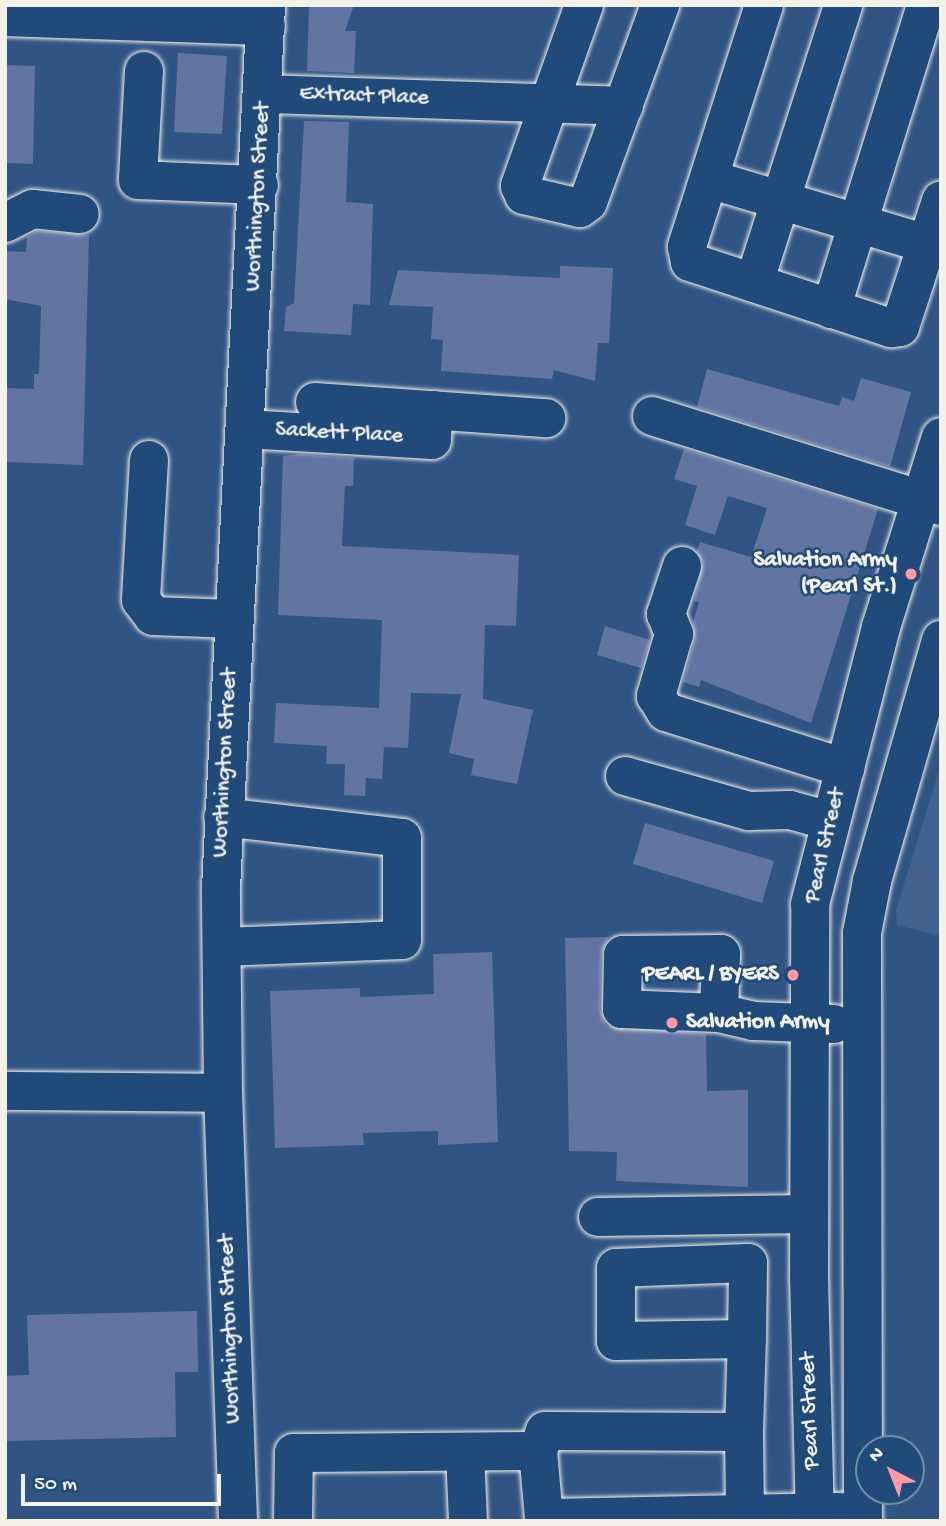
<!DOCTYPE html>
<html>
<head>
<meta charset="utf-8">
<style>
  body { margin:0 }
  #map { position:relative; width:946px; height:1526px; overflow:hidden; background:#305484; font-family:"Gochi Hand",sans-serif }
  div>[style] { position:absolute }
  .built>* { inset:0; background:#43618f }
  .building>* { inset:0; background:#6275a2 }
  .roads { filter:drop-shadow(0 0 2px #f4f1e8) drop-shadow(0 0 2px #f4f1e8) }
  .minor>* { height:38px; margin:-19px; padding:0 19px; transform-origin:19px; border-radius:19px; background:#1f4a7a }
  .major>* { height:38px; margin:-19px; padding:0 19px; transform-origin:19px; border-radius:19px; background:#1f4a7a }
  .dots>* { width:19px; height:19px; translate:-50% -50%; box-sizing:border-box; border:4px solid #1f4a7a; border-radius:50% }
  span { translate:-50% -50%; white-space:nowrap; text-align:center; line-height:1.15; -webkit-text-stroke:5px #1f4a7a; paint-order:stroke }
  .street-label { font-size:23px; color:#f4f1e8 }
  .poi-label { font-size:23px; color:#f4f1e8; font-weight:700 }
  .right { translate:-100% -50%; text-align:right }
  .left { translate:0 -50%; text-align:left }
  .frame { position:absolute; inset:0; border:7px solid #f4f1e8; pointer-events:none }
  .north { position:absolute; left:855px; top:1435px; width:70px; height:70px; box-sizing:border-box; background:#1f4a7a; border:2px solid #748da6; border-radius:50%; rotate:318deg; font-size:19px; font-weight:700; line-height:28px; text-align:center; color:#f4f1e8 }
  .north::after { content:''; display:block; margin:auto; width:24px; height:32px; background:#ff9aa2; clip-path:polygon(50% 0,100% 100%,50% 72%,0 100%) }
  .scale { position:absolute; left:21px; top:1474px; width:200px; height:32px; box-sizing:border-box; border:4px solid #f4f1e8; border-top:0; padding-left:9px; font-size:21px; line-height:24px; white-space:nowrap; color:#f4f1e8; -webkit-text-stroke:5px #1f4a7a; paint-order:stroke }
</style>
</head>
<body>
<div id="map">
  <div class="built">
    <i style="clip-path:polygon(941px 764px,941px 936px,897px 925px,896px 910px)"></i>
  </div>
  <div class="building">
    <i style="clip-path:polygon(309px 5px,354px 5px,345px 31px,356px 31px,354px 73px,307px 71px)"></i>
    <i style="clip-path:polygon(178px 53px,227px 56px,222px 134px,174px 132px)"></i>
    <i style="clip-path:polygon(5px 65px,35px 66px,33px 164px,5px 163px)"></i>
    <i style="clip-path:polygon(304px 121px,349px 122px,346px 202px,373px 204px,370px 305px,353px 304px,351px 335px,284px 331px,286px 307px,294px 303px)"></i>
    <i style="clip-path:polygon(37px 231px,89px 235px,83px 465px,5px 462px,5px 388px,34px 389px,34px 374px,39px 374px,41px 306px,5px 299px,5px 251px,26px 252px,27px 237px)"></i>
    <i style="clip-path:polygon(560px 266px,613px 268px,609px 343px,598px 343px,595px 381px,554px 370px,552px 379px,441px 371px,443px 340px,431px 339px,433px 307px,389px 305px,398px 270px,560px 278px)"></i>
    <i style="clip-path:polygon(707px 369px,839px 406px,842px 397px,854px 401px,861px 378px,911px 392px,890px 467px,697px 407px)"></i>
    <i style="clip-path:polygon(684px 449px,878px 509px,811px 723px,701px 680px,699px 687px,683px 682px,695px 640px,693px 622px,699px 602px,694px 601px,703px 562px,697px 551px,700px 542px,751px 557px,767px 508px,728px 496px,715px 535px,685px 525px,697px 486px,674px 479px)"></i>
    <i style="clip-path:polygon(299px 454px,354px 458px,353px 486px,345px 486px,342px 546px,519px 555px,516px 626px,485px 625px,483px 699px,533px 710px,517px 784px,471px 775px,474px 759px,449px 753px,461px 694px,411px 693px,408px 748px,384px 747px,382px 779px,366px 778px,365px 796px,344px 795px,345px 764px,326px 764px,327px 746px,274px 743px,276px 703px,379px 708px,382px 620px,278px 615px,283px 456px)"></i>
    <i style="clip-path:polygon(605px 626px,650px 640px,641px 668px,597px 655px)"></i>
    <i style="clip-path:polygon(645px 823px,774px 861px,762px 903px,633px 864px)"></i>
    <i style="clip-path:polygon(609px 937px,601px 955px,600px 1009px,606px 1026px,706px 1034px,707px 1091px,748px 1090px,748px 1187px,616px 1181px,617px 1152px,569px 1151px,565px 938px)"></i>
    <i style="clip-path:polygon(492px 952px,498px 1142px,438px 1145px,438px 1131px,363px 1133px,364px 1145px,275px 1148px,270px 991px,360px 988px,360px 997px,434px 994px,433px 954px)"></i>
    <i style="clip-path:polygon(197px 1311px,198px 1372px,175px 1372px,176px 1437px,5px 1441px,5px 1376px,29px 1375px,27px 1315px)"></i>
  </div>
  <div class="roads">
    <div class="minor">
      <i style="left:584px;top:5px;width:192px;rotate:109.5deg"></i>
      <i style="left:520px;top:186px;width:10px;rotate:66deg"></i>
      <i style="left:524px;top:195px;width:57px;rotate:13.1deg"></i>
      <i style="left:580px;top:208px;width:10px;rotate:-37deg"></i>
      <i style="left:588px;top:202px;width:210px;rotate:-69.9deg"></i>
      <i style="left:764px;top:5px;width:254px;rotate:107.7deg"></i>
      <i style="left:687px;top:247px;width:15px;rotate:79deg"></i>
      <i style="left:690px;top:262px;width:212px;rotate:18.2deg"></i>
      <i style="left:891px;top:328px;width:9px;rotate:-6deg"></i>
      <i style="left:900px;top:327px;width:133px;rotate:-72deg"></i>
      <i style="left:5px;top:17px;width:261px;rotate:2deg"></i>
      <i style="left:144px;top:71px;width:109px;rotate:93.2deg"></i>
      <i style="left:138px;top:180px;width:121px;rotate:2.4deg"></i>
      <i style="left:265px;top:94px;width:359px;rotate:1.9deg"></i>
      <i style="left:709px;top:179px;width:242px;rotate:16.6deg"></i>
      <i style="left:5px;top:223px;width:31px;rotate:-27deg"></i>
      <i style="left:33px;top:209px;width:47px;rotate:6.1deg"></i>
      <i style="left:754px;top:283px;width:292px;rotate:-72.2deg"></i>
      <i style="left:831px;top:309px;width:318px;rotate:-72.6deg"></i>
      <i style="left:315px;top:402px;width:232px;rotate:4deg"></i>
      <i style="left:652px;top:416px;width:303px;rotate:17.3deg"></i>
      <i style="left:245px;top:429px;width:187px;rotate:3.4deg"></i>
      <i style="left:432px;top:440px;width:30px;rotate:-88deg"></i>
      <i style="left:149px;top:460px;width:140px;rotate:93.3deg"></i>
      <i style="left:141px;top:600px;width:20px;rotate:53deg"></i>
      <i style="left:153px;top:616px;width:80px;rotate:2.1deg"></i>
      <i style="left:682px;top:566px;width:51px;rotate:108.4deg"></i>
      <i style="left:666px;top:614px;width:22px;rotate:68deg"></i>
      <i style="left:674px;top:634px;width:65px;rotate:106.2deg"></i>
      <i style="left:656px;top:696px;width:19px;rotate:58deg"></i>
      <i style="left:666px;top:712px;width:188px;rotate:17.4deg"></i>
      <i style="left:625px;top:776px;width:129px;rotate:15.8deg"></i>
      <i style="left:749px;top:811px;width:41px;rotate:-1.4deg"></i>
      <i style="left:790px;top:810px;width:41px;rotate:15.4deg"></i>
      <i style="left:222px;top:947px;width:180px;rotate:-2.2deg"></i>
      <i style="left:402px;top:940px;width:102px;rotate:-90deg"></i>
      <i style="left:402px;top:838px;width:180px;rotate:-173.3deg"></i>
      <i style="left:719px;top:1013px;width:59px;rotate:-88.1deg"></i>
      <i style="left:721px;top:954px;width:98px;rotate:179.4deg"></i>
      <i style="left:623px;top:955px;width:54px;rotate:91.1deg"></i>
      <i style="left:622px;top:1009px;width:97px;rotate:2.4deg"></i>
      <i style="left:719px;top:1013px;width:35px;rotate:13deg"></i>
      <i style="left:753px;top:1021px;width:81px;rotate:2.1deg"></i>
      <i style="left:5px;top:1091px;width:218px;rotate:0.5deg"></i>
      <i style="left:598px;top:1217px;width:211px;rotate:-0.8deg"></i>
      <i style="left:744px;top:1432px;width:82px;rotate:89.3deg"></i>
      <i style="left:538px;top:1451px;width:21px;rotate:-71deg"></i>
      <i style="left:545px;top:1431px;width:199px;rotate:0.3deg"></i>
      <i style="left:744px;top:1432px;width:93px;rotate:-88.2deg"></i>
      <i style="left:747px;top:1339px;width:76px;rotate:-89.2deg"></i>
      <i style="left:748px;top:1263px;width:132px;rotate:177.8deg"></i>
      <i style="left:616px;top:1268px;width:73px;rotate:90deg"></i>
      <i style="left:616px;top:1341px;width:131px;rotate:-0.9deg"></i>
      <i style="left:465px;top:1452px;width:69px;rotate:87.5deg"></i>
      <i style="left:293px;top:1521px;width:68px;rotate:-89.2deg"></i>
      <i style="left:294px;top:1453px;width:244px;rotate:-0.5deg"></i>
      <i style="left:538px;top:1451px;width:67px;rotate:84.9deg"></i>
      <i style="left:544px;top:1518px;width:296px;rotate:-1.2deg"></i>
      <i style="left:815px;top:1521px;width:243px;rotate:-91.4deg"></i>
      <i style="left:809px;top:1278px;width:374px;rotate:-89.8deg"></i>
      <i style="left:810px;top:904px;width:286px;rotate:-75.6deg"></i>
      <i style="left:881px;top:627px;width:199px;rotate:-72.5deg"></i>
      <i style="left:863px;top:1521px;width:588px;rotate:-90.1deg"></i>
      <i style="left:862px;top:933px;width:53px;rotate:-79.1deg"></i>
      <i style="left:872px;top:881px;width:251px;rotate:-74deg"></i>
    </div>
    <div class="major">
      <i style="left:238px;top:1521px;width:428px;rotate:-92deg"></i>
      <i style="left:223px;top:1093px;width:205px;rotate:-90.6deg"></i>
      <i style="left:221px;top:888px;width:884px;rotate:-87.08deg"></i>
    </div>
  </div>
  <div class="dots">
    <i style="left:911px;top:574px;background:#ff9aa2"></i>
    <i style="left:793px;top:975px;background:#ff9aa2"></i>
    <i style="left:672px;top:1023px;background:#ff9aa2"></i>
  </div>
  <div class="street-label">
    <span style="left:364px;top:97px;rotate:2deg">Extract Place</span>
    <span style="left:259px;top:197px;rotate:-87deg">Worthington Street</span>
    <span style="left:339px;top:434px;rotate:3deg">Sackett Place</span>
    <span style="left:226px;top:763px;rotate:-87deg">Worthington Street</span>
    <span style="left:826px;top:846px;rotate:-77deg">Pearl Street</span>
    <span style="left:231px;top:1329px;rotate:-92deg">Worthington Street</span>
    <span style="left:811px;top:1411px;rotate:-92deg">Pearl Street</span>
  </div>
  <div class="poi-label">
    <span class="right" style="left:897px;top:574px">Salvation Army<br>(Pearl St.)</span>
    <span class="right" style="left:779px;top:975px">PEARL / BYERS</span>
    <span class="left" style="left:686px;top:1023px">Salvation Army</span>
  </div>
  <div class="frame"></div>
  <div class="north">N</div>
  <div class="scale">50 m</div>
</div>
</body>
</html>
